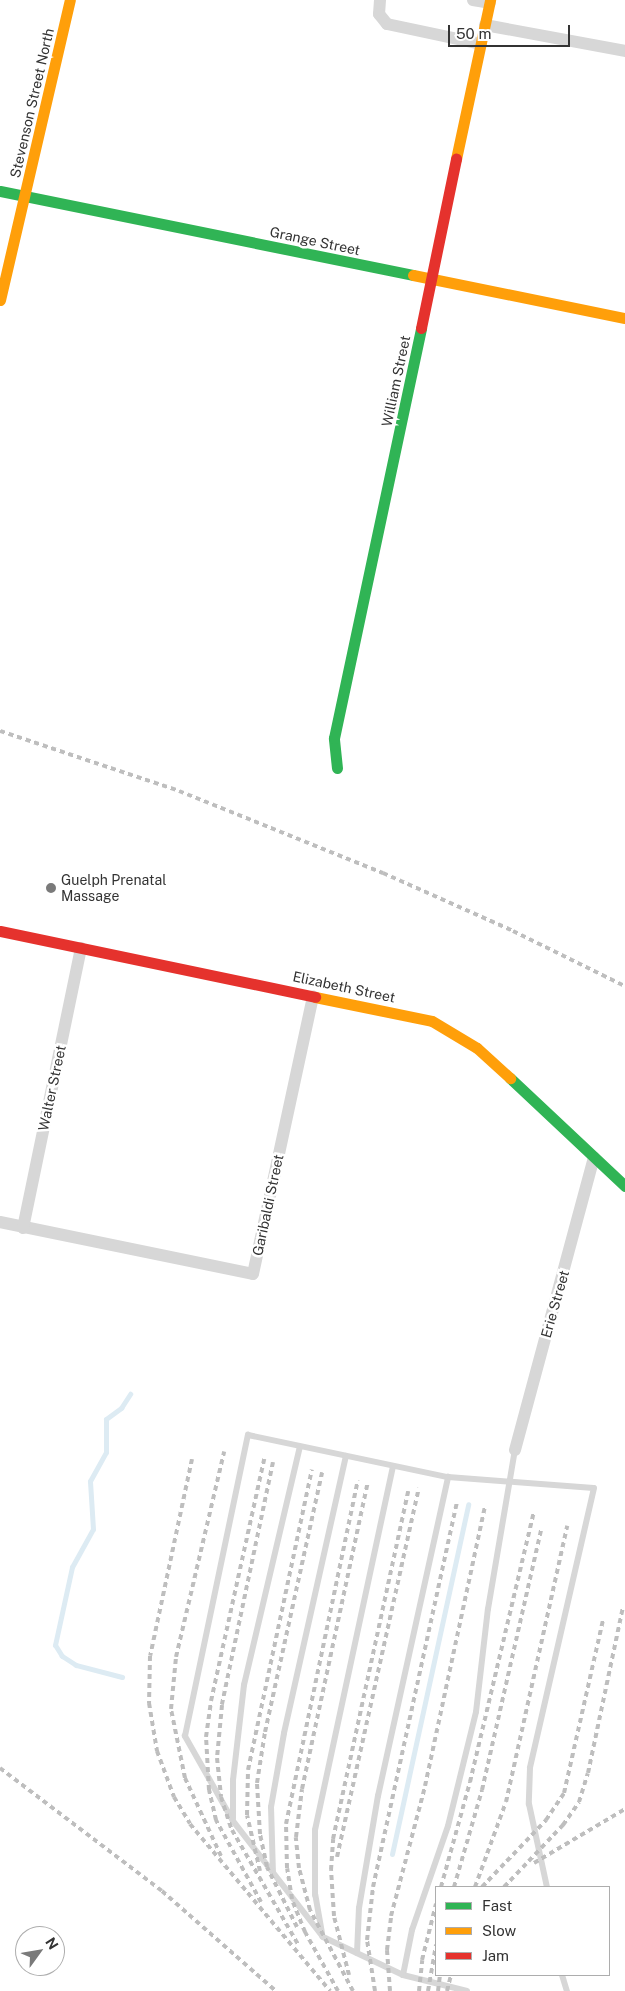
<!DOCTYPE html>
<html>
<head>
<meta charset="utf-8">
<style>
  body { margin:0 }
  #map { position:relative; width:625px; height:1991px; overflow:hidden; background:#fff; font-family:"Public Sans",sans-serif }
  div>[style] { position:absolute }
  .stream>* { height:5px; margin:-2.5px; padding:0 2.5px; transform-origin:2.5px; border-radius:2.5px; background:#ddebf3 }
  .lane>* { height:6px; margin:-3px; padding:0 3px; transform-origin:3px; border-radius:3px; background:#d7d7d7 }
  .street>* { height:12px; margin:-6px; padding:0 6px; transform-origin:6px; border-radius:6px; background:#d7d7d7 }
  .fast>* { height:11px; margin:-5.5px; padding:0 5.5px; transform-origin:5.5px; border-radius:5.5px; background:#30b455 }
  .slow>* { height:11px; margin:-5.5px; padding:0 5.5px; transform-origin:5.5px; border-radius:5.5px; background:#ff9f0a }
  .jam>* { height:11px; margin:-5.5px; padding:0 5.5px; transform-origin:5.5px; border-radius:5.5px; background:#e5322d }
  .rail>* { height:4px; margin-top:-2px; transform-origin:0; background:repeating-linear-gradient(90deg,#bebebe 0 5px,transparent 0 9px) }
  .dots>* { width:14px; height:14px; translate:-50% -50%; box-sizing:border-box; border:2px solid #fff; border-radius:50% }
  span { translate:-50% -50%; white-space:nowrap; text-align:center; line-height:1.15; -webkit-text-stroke:5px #fff; paint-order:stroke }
  .street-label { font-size:14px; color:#333 }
  .poi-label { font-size:14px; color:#333 }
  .left { translate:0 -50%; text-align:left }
  .legend { position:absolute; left:435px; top:1886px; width:175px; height:90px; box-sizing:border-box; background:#fff; border:1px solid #adadad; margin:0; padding:6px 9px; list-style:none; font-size:15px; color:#333 }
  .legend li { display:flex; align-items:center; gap:10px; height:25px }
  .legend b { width:25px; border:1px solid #adadad }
  .north { position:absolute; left:15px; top:1926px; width:50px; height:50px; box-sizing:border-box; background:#fff; border:1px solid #adadad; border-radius:50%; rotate:58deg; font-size:14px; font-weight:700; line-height:20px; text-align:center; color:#333 }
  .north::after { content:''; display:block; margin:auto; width:18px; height:22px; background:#7a7a7a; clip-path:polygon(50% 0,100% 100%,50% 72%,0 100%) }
  .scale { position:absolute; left:448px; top:25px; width:122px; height:22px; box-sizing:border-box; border:2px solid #333; border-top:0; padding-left:6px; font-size:15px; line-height:18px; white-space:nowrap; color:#333; -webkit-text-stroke:4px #fff; paint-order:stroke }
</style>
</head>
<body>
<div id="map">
  <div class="stream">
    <i style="left:122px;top:1677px;width:48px;rotate:-165.4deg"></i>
    <i style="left:76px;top:1665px;width:17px;rotate:-147deg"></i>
    <i style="left:62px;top:1656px;width:13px;rotate:-122deg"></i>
    <i style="left:55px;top:1645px;width:80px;rotate:-77.7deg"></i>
    <i style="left:72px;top:1567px;width:43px;rotate:-61.1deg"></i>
    <i style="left:93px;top:1529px;width:48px;rotate:-93.6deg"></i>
    <i style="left:90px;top:1481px;width:33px;rotate:-61deg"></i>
    <i style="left:106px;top:1452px;width:33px;rotate:-90deg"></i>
    <i style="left:106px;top:1419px;width:19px;rotate:-36deg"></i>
    <i style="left:121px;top:1408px;width:17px;rotate:-57deg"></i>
    <i style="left:392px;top:1854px;width:358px;rotate:-77.7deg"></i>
  </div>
  <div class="lane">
    <i style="left:233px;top:1818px;width:38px;rotate:-90deg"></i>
    <i style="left:233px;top:1780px;width:96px;rotate:-83.4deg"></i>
    <i style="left:244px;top:1685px;width:245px;rotate:-76.8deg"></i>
    <i style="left:273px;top:1874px;width:67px;rotate:-91.7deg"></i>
    <i style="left:271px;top:1807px;width:75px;rotate:-80deg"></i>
    <i style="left:284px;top:1733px;width:284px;rotate:-77.4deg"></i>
    <i style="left:322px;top:1933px;width:39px;rotate:-100deg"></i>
    <i style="left:315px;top:1895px;width:65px;rotate:-90deg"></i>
    <i style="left:315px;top:1830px;width:372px;rotate:-77.9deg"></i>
    <i style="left:357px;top:1953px;width:45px;rotate:-87.5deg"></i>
    <i style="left:359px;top:1908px;width:114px;rotate:-80.4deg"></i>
    <i style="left:378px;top:1796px;width:327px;rotate:-77.6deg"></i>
    <i style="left:403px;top:1975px;width:46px;rotate:-78.7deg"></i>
    <i style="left:412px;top:1930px;width:110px;rotate:-70.9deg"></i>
    <i style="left:448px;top:1826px;width:117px;rotate:-76.2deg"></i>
    <i style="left:476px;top:1712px;width:104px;rotate:-83.4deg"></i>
    <i style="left:488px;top:1609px;width:161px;rotate:-80.4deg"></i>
    <i style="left:562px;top:1975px;width:17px;rotate:73deg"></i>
    <i style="left:467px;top:1991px;width:66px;rotate:-166deg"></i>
    <i style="left:403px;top:1975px;width:89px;rotate:-154.6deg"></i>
    <i style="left:323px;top:1937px;width:147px;rotate:-127.8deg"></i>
    <i style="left:233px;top:1821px;width:98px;rotate:-119.5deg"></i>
    <i style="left:185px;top:1736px;width:308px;rotate:-78.2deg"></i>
    <i style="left:248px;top:1435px;width:204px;rotate:11.9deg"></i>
    <i style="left:448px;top:1477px;width:146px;rotate:4.3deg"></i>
    <i style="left:594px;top:1488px;width:287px;rotate:102.9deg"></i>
    <i style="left:530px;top:1768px;width:36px;rotate:92deg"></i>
    <i style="left:529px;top:1804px;width:85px;rotate:77.8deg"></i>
  </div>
  <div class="street">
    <i style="left:380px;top:0;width:14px;rotate:94deg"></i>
    <i style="left:379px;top:14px;width:13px;rotate:51deg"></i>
    <i style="left:387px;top:24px;width:96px;rotate:12deg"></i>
    <i style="left:473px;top:0;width:17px;rotate:10deg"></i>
    <i style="left:485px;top:25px;width:142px;rotate:10.5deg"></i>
    <i style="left:0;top:1222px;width:258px;rotate:11.6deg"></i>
    <i style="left:253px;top:1274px;width:284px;rotate:-77.8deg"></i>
    <i style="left:23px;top:1228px;width:286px;rotate:-78.3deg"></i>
    <i style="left:515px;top:1450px;width:303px;rotate:-74.9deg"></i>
  </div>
  <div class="fast">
    <i style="left:0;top:191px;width:421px;rotate:11.5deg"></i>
    <i style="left:337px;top:768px;width:30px;rotate:-96deg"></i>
    <i style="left:334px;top:738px;width:419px;rotate:-78deg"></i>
    <i style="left:510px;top:1078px;width:158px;rotate:43.2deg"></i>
  </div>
  <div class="slow">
    <i style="left:456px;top:159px;width:163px;rotate:-77.9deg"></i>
    <i style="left:413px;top:275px;width:216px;rotate:11.5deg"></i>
    <i style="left:0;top:300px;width:308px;rotate:-76.9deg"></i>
    <i style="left:315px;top:997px;width:119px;rotate:11.6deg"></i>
    <i style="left:432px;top:1021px;width:52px;rotate:31deg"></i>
    <i style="left:477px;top:1048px;width:45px;rotate:42.3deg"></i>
  </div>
  <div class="jam">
    <i style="left:421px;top:328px;width:173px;rotate:-78.3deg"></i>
    <i style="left:0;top:931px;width:322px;rotate:11.8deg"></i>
  </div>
  <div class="rail">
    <i style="left:0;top:731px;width:189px;rotate:18.5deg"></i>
    <i style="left:179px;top:791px;width:220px;rotate:21.9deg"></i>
    <i style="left:383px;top:873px;width:142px;rotate:24deg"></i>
    <i style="left:513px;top:931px;width:125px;rotate:26.2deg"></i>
    <i style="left:192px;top:1459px;width:201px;rotate:102deg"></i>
    <i style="left:150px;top:1656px;width:47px;rotate:91.2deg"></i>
    <i style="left:149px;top:1703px;width:49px;rotate:80.5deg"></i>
    <i style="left:157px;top:1751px;width:49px;rotate:69.7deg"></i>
    <i style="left:174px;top:1797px;width:31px;rotate:59deg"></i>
    <i style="left:190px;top:1824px;width:218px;rotate:50deg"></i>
    <i style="left:273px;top:1462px;width:248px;rotate:101.9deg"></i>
    <i style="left:222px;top:1705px;width:53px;rotate:95.4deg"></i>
    <i style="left:217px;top:1758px;width:39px;rotate:84deg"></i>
    <i style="left:221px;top:1797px;width:35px;rotate:72deg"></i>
    <i style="left:232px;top:1830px;width:134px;rotate:60deg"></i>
    <i style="left:0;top:1768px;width:203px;rotate:37.2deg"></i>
    <i style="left:162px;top:1891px;width:152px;rotate:41.3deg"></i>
    <i style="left:221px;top:1856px;width:86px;rotate:-114.8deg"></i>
    <i style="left:185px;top:1778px;width:70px;rotate:-101.5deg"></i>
    <i style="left:171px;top:1709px;width:52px;rotate:-84.5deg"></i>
    <i style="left:176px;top:1657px;width:211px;rotate:-76.8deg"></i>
    <i style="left:337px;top:1857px;width:378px;rotate:-77.5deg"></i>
    <i style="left:534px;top:1863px;width:106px;rotate:-30.7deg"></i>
    <i style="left:260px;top:1871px;width:57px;rotate:-103.1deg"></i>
    <i style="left:247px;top:1815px;width:45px;rotate:-88.7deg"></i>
    <i style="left:248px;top:1770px;width:307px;rotate:-78deg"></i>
    <i style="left:441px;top:1887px;width:109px;rotate:-74.6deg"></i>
    <i style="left:470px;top:1782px;width:278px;rotate:-76.7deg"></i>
    <i style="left:454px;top:1887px;width:101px;rotate:-73.9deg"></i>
    <i style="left:482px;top:1790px;width:267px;rotate:-77.2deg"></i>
    <i style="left:475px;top:1887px;width:90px;rotate:-70deg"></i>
    <i style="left:506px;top:1802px;width:283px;rotate:-77.5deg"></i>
    <i style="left:482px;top:1887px;width:93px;rotate:-46.3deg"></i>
    <i style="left:546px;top:1820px;width:32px;rotate:-56deg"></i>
    <i style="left:564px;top:1793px;width:177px;rotate:-77.3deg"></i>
    <i style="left:504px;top:1887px;width:86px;rotate:-46.4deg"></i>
    <i style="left:563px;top:1825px;width:28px;rotate:-55deg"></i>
    <i style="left:579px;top:1802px;width:30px;rotate:-73deg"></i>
    <i style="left:588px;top:1773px;width:170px;rotate:-78.1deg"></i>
    <i style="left:261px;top:1902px;width:94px;rotate:-118.8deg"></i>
    <i style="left:216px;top:1820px;width:31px;rotate:-103deg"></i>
    <i style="left:209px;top:1790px;width:53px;rotate:-93.2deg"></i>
    <i style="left:206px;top:1737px;width:36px;rotate:-82deg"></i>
    <i style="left:211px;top:1701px;width:248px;rotate:-77.6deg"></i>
    <i style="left:297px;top:1927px;width:67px;rotate:-116.6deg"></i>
    <i style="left:267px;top:1867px;width:34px;rotate:-102deg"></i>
    <i style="left:260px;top:1834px;width:51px;rotate:-93.4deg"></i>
    <i style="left:257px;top:1783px;width:52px;rotate:-81.1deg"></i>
    <i style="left:265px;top:1732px;width:266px;rotate:-77.6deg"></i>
    <i style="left:349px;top:1975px;width:61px;rotate:-104.3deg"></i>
    <i style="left:334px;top:1916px;width:46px;rotate:-93.7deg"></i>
    <i style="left:331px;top:1870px;width:31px;rotate:-86deg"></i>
    <i style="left:333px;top:1839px;width:356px;rotate:-77.8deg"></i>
    <i style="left:338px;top:1991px;width:68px;rotate:-119.2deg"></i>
    <i style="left:305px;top:1932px;width:35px;rotate:-112deg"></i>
    <i style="left:292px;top:1899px;width:31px;rotate:-99deg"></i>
    <i style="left:287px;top:1868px;width:44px;rotate:-91.3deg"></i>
    <i style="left:286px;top:1824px;width:351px;rotate:-78.2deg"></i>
    <i style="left:353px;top:1991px;width:92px;rotate:-118deg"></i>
    <i style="left:310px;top:1910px;width:43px;rotate:-104.7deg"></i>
    <i style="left:299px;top:1868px;width:31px;rotate:-96deg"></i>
    <i style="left:296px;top:1837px;width:48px;rotate:-82.9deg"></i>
    <i style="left:302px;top:1789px;width:314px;rotate:-77.9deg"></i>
    <i style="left:375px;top:1991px;width:52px;rotate:-98.9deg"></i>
    <i style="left:367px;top:1940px;width:53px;rotate:-83.5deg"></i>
    <i style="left:373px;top:1887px;width:395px;rotate:-77.7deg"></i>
    <i style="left:390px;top:1991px;width:41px;rotate:-94.2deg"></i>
    <i style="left:387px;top:1950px;width:34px;rotate:-83deg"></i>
    <i style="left:391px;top:1916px;width:134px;rotate:-75.3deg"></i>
    <i style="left:425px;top:1786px;width:285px;rotate:-77.9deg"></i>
    <i style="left:419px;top:1991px;width:31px;rotate:-84deg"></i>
    <i style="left:422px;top:1960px;width:58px;rotate:-76deg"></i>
    <i style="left:428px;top:1991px;width:47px;rotate:-80.1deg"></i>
    <i style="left:438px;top:1991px;width:16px;rotate:-83deg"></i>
    <i style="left:447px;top:1991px;width:16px;rotate:-76deg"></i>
  </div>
  <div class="dots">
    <i style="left:51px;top:888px;background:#7a7a7a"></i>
  </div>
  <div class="street-label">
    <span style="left:32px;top:103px;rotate:-77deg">Stevenson Street North</span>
    <span style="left:315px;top:241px;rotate:12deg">Grange Street</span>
    <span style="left:396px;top:381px;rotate:-78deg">William Street</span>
    <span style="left:344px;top:987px;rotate:12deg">Elizabeth Street</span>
    <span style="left:52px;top:1088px;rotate:-78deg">Walter Street</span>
    <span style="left:268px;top:1205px;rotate:-78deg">Garibaldi Street</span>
    <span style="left:555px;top:1304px;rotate:-74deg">Erie Street</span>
  </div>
  <div class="poi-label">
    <span class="left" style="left:61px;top:888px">Guelph Prenatal<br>Massage</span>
  </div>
  <ul class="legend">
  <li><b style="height:6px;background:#30b455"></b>Fast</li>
  <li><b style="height:6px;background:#ff9f0a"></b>Slow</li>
  <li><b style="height:6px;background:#e5322d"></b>Jam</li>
  </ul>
  <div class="north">N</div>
  <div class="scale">50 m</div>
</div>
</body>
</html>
